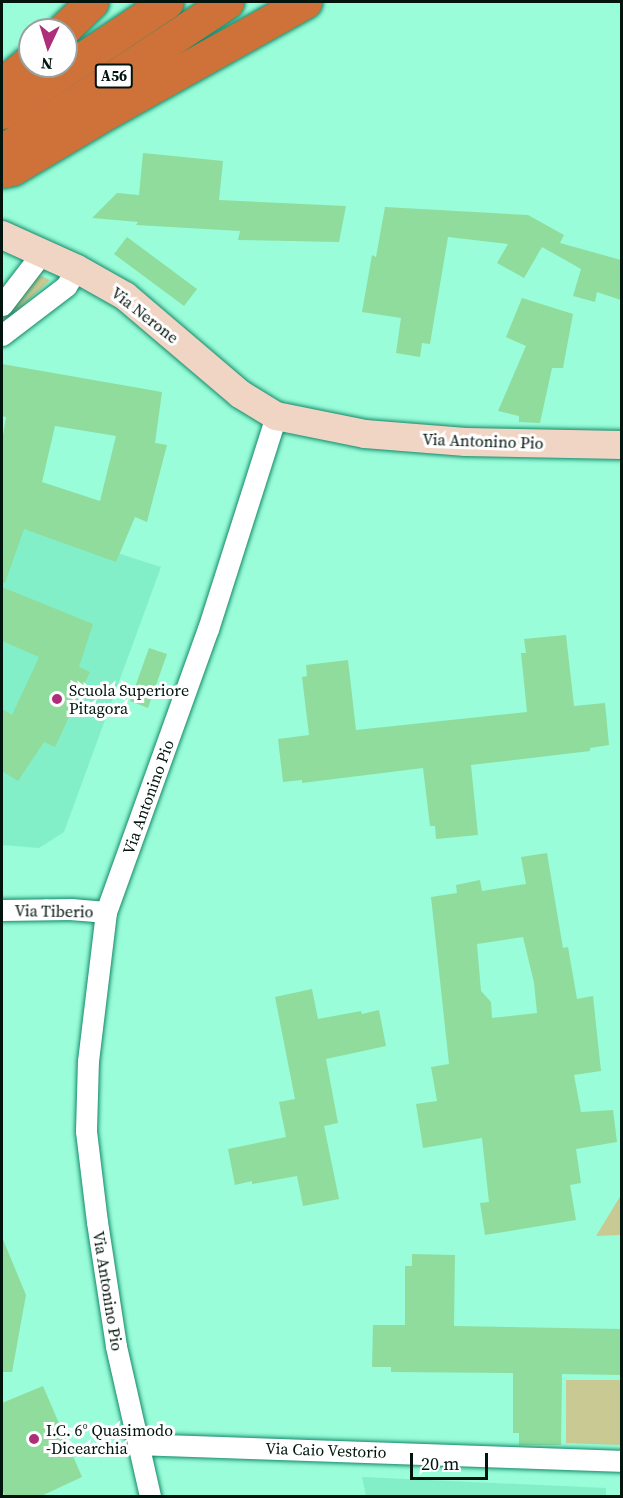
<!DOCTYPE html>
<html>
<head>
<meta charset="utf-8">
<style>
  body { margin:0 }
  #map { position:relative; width:623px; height:1498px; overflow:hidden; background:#99fdd9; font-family:"Source Serif 4",serif }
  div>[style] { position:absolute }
  .built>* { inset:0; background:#83efc9 }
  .green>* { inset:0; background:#c9ca93 }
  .building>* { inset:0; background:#8fdc9d }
  .roads { filter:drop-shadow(0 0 2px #14896a) drop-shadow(0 0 2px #14896a) }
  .street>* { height:21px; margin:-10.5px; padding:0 10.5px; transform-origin:10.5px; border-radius:10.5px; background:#fff }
  .secondary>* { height:28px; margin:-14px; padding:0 14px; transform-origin:14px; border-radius:14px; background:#f1d5c4 }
  .highway>* { height:33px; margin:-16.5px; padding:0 16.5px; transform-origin:16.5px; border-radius:16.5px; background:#cf723a }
  .dots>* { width:16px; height:16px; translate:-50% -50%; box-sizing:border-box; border:3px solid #fff; border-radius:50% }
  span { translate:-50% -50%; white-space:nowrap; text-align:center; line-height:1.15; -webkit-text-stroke:6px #fff; paint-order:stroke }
  .shield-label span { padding:2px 4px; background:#fff; border:2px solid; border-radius:4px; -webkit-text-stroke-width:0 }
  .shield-label { font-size:15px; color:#01140d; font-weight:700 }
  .street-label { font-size:16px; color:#01140d }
  .poi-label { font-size:16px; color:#01140d }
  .left { translate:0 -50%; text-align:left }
  .frame { position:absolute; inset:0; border:3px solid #01140d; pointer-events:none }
  .north { position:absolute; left:18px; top:18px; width:60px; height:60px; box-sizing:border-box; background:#fff; border:2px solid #99a19e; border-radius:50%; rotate:184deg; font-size:16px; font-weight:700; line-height:24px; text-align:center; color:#01140d }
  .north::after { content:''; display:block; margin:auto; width:21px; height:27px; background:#af2e7a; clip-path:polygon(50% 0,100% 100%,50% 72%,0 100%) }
  .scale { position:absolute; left:410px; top:1453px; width:78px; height:27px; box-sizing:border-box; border:3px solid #01140d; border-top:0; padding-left:8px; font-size:18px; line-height:21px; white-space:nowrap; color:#01140d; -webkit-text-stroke:4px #fff; paint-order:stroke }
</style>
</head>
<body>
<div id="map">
  <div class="built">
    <i style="clip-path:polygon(2px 516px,161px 567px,64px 832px,39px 848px,2px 845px)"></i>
    <i style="clip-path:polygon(362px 1477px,606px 1488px,606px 1496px,366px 1496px)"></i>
  </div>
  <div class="green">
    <i style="clip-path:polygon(37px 274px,50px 280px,2px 325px,2px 318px)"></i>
    <i style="clip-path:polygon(621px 1195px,621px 1235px,596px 1236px)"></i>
    <i style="clip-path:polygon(566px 1380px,621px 1380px,621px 1445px,566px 1443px)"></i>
  </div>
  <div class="building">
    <i style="clip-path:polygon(143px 153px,223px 161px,219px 200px,346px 206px,339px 242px,238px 240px,240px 231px,136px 225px,138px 222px,92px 218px,117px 193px,139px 195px)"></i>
    <i style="clip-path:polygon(385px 207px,528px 215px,564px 235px,560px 243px,621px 260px,621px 300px,597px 292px,595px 302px,573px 296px,581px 269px,542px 247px,524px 278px,497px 263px,508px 244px,448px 237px,430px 344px,422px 343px,420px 357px,396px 353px,401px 318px,362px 312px,372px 255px,376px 257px)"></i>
    <i style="clip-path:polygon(127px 237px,197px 289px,184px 306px,114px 254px)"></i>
    <i style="clip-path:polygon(522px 298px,573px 314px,563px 368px,552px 368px,540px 423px,519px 422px,519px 416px,498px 411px,526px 346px,506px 337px)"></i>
    <i style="clip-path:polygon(evenodd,2px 364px,162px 392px,155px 443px,167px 445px,147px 522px,135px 517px,116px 562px,24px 529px,5px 583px,2px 583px,2px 442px,6px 417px,2px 416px,2px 364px,55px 426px,116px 436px,100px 501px,42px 482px,55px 426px)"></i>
    <i style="clip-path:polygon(2px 587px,93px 624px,79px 667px,90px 672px,55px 747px,44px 742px,18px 781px,2px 771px,2px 709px,12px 715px,39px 657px,2px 641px)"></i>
    <i style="clip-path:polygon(566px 635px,574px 706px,605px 703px,609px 745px,590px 748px,590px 751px,471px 765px,478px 835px,436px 839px,435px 826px,430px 826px,423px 768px,302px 783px,302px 780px,283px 782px,278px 739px,309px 735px,302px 677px,307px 676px,306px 665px,348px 660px,356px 730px,527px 712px,521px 653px,526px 653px,524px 639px)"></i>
    <i style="clip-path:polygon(149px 648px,167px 654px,148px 708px,130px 701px)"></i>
    <i style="clip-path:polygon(evenodd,547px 853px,563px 948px,568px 947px,577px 999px,593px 996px,601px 1071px,574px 1075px,581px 1112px,613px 1110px,617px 1142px,576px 1149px,581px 1183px,570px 1185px,576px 1220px,485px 1235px,480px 1203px,489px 1202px,482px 1138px,423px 1148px,416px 1104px,437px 1101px,431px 1067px,449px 1064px,431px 897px,457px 893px,456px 885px,480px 880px,482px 891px,526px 884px,521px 857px,547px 853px,523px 937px,534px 983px,537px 1013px,492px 1018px,491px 1002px,481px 991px,477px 944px,523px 937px)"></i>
    <i style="clip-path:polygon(312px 989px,318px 1019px,361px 1011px,362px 1014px,379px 1010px,386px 1046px,326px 1059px,338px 1123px,324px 1126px,339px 1199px,303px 1206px,297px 1176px,252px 1184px,252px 1181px,235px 1185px,228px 1149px,286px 1137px,279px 1102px,295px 1099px,275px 997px)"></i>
    <i style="clip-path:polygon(2px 1237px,26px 1295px,12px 1372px,2px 1372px)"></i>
    <i style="clip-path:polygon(412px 1254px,455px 1255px,454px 1326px,621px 1329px,621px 1375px,562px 1374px,561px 1445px,519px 1445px,519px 1433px,513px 1433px,513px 1373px,391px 1372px,391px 1367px,372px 1367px,373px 1325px,405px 1325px,405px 1266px,412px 1266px)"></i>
    <i style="clip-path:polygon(43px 1386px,82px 1477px,39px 1497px,5px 1497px,2px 1488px,2px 1403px)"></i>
  </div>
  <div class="roads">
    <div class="street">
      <i style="left:2px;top:305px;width:66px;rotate:-52.4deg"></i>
      <i style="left:2px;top:335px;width:81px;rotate:-37.4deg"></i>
      <i style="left:66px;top:286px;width:20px;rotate:-57deg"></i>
      <i style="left:2px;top:910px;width:69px;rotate:-0.8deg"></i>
      <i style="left:71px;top:909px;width:35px;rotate:5deg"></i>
      <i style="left:138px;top:1444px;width:484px;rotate:2deg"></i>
      <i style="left:150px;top:1496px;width:154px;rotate:-102.8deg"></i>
      <i style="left:116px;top:1346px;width:125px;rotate:-98.7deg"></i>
      <i style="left:97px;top:1222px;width:92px;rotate:-96.9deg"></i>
      <i style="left:86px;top:1131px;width:70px;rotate:-88.4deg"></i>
      <i style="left:88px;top:1061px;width:150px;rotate:-83.1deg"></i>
      <i style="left:106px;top:912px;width:301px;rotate:-70.2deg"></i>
      <i style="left:208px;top:629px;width:224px;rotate:-72.3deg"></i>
    </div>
    <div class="secondary">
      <i style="left:2px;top:235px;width:82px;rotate:24.4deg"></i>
      <i style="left:77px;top:269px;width:55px;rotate:29.4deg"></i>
      <i style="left:125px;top:296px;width:151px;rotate:40.4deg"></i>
      <i style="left:240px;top:394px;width:42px;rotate:31.4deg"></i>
      <i style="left:276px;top:416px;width:91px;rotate:11.4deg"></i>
      <i style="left:365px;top:434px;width:101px;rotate:4.5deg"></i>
      <i style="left:466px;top:442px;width:156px;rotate:1.1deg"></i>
    </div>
    <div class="highway">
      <i style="left:63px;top:30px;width:40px;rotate:-44deg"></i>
      <i style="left:2px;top:85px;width:37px;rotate:-41deg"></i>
      <i style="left:2px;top:112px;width:198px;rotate:-33.7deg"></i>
      <i style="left:2px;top:151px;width:270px;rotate:-33.5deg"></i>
      <i style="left:2px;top:171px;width:10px;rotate:-11deg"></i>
      <i style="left:12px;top:169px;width:112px;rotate:-30.7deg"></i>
      <i style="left:108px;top:112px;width:226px;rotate:-29.2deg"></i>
    </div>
  </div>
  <div class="dots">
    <i style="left:57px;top:699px;background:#af2e7a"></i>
    <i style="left:34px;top:1439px;background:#af2e7a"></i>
  </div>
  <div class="shield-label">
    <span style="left:114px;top:76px">A56</span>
  </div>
  <div class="street-label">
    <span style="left:145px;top:315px;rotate:38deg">Via Nerone</span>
    <span style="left:483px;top:441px;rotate:2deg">Via Antonino Pio</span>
    <span style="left:148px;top:797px;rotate:-70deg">Via Antonino Pio</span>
    <span style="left:54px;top:911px;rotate:1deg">Via Tiberio</span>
    <span style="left:108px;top:1291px;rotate:81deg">Via Antonino Pio</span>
    <span style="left:326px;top:1450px;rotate:2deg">Via Caio Vestorio</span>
  </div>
  <div class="poi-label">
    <span class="left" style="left:69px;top:699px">Scuola Superiore<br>Pitagora</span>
    <span class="left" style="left:46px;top:1439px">I.C. 6° Quasimodo<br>-Dicearchia</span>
  </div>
  <div class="frame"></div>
  <div class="north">N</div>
  <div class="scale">20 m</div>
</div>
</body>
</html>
